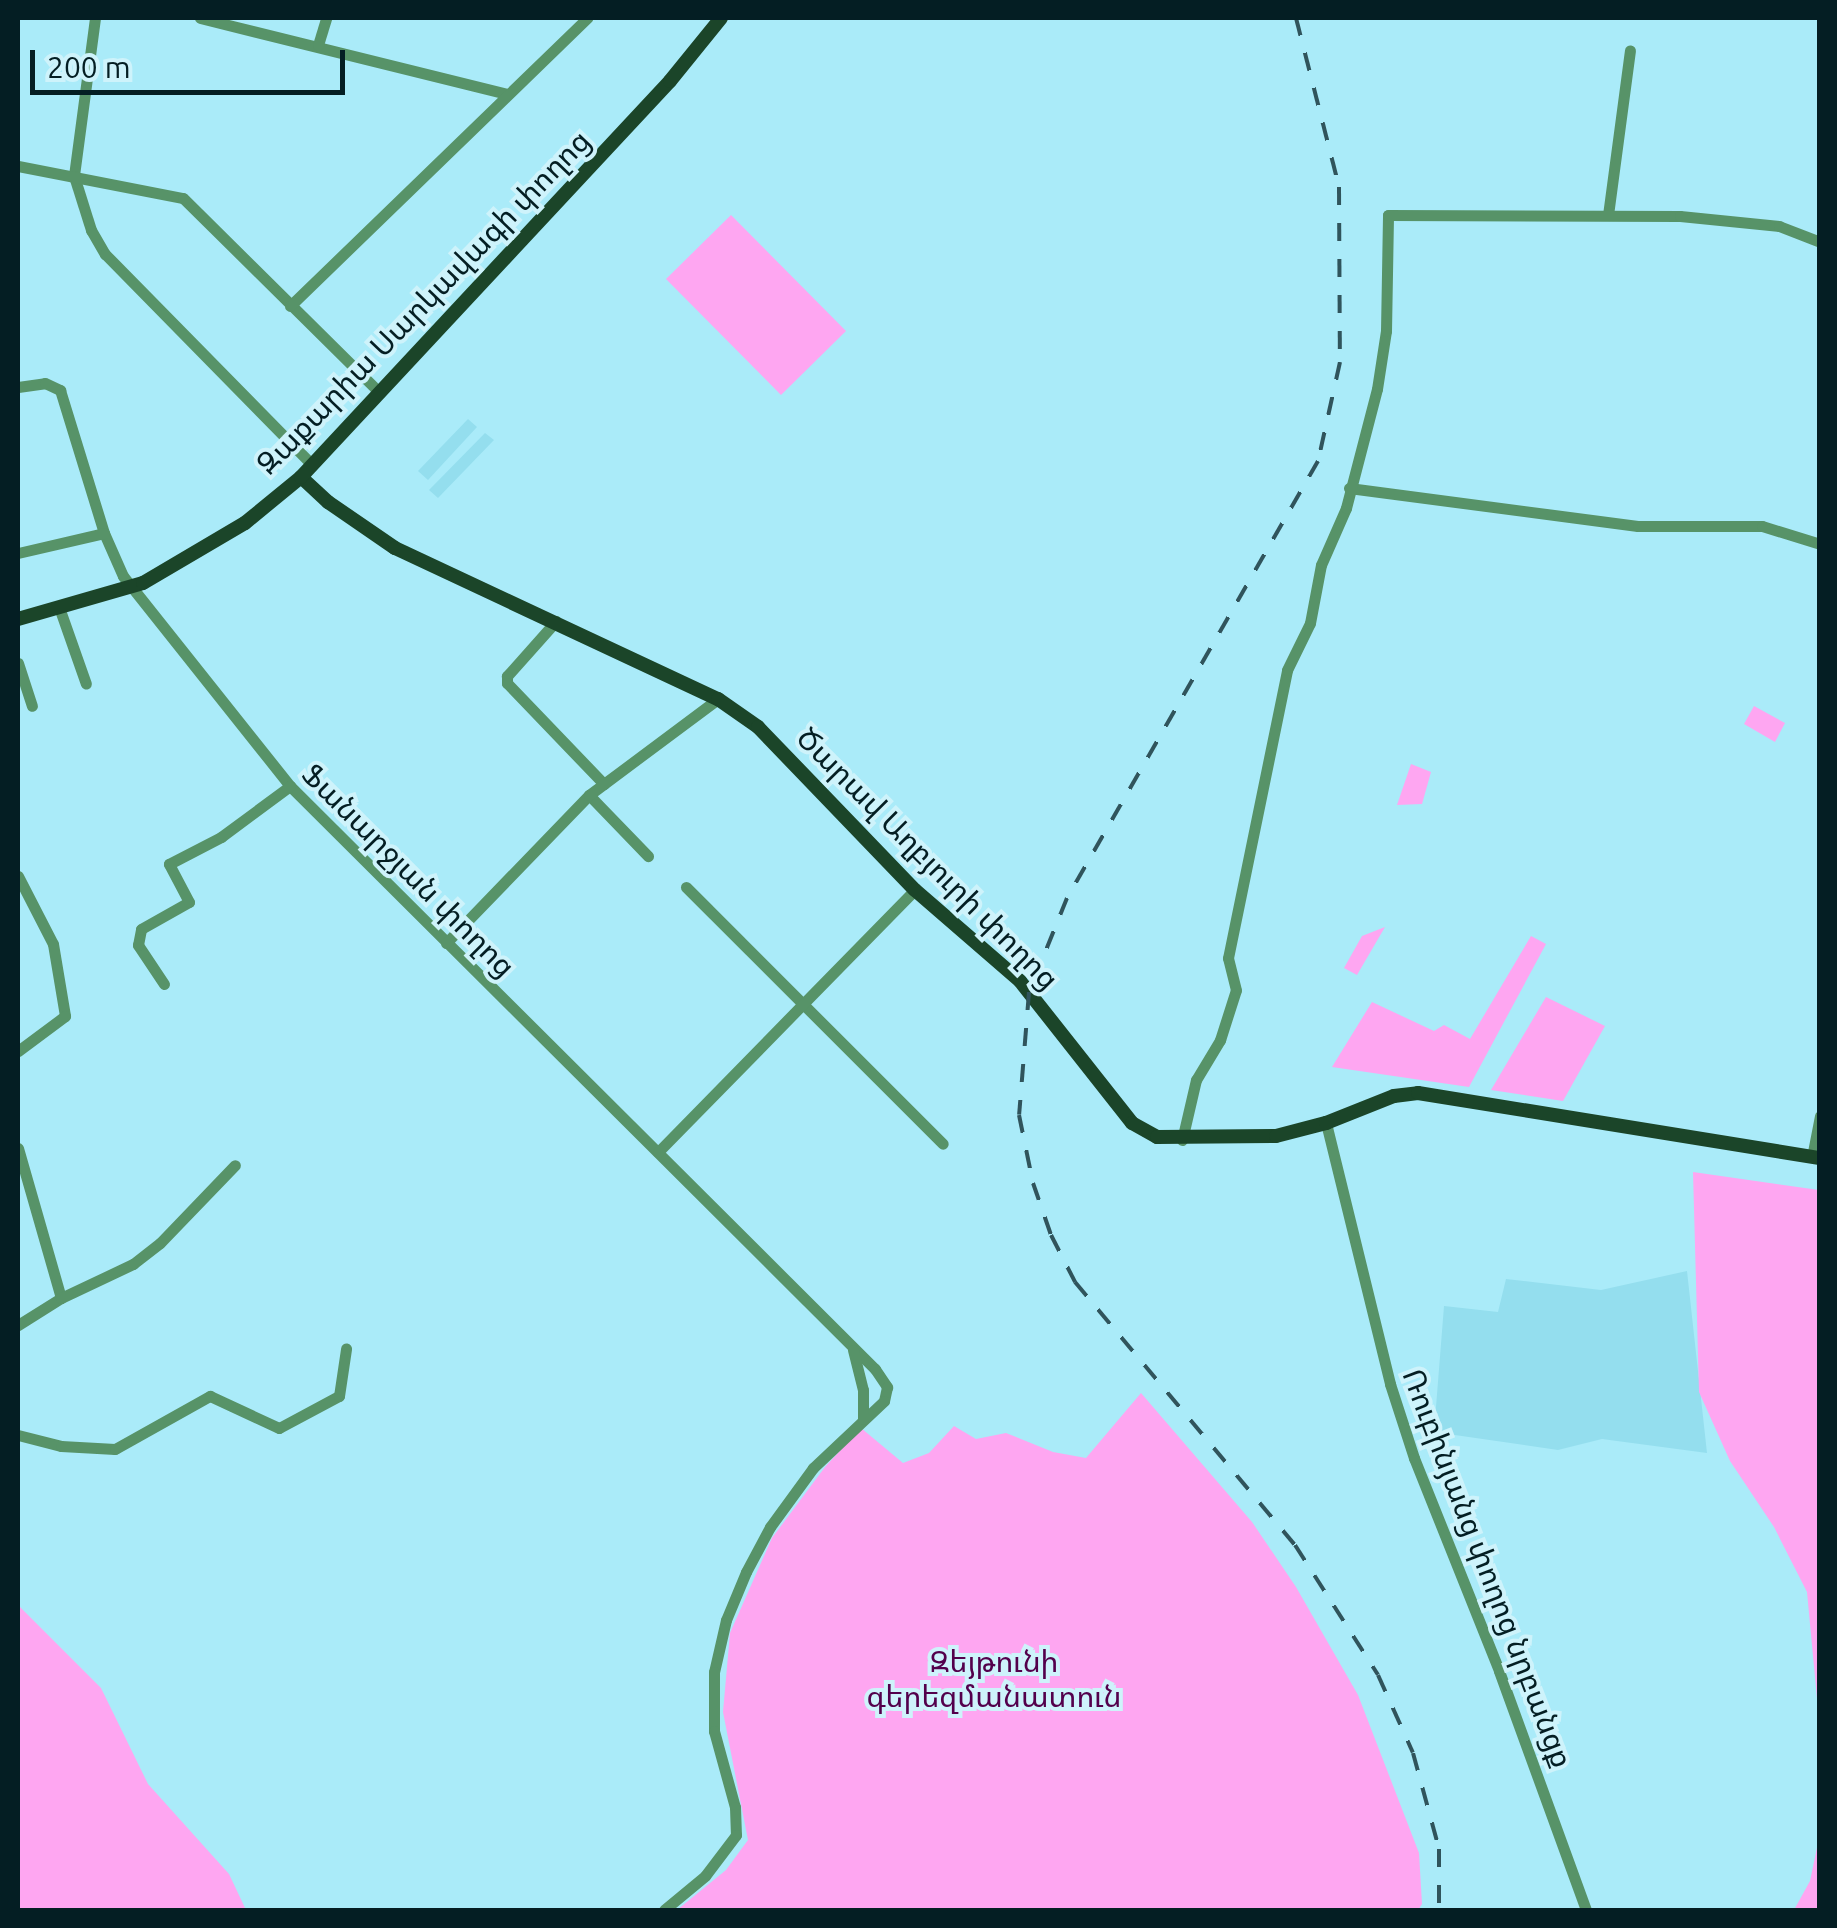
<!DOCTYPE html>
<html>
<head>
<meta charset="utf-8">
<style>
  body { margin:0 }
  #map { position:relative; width:1837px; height:1928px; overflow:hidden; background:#aaebf9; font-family:Ubuntu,"Noto Sans Armenian",sans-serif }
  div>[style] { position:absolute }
  .built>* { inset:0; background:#94deee }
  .green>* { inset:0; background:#fea6f1 }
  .minor>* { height:11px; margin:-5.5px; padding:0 5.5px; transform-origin:5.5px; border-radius:5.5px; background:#579368 }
  .major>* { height:14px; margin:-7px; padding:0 7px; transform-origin:7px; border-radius:7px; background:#1b4529 }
  .rail>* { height:4px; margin-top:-2px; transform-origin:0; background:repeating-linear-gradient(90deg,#30545c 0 18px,transparent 0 36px) }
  span { translate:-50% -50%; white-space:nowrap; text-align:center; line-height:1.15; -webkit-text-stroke:8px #cef3fb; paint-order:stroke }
  .street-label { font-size:30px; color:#041e23 }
  .park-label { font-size:30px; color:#53004c }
  .frame { position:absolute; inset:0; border:20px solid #041e23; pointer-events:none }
  .scale { position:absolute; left:30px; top:50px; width:315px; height:45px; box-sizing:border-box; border:5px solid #041e23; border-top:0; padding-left:12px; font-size:30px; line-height:35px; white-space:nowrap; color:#041e23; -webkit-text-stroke:8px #cef3fb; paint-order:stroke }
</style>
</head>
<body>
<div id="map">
  <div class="built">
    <i style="clip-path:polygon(468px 419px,477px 427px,428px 480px,418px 471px)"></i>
    <i style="clip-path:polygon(485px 433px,494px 440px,438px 498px,429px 490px)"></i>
    <i style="clip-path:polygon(1687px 1271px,1707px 1453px,1602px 1439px,1558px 1450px,1434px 1432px,1444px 1306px,1498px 1312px,1506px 1279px,1601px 1290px)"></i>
  </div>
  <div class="green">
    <i style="clip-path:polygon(731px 215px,846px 331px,781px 395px,666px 279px)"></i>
    <i style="clip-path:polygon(1754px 706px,1785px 723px,1775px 742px,1744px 724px)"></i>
    <i style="clip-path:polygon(1411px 764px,1431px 772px,1422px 804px,1397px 805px)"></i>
    <i style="clip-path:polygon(1385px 927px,1357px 975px,1344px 968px,1362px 936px)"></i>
    <i style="clip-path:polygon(1531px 936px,1546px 944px,1469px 1087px,1332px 1067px,1372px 1002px,1434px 1031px,1444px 1025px,1470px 1039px)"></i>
    <i style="clip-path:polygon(1546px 997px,1605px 1026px,1563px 1101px,1491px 1090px)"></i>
    <i style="clip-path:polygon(1693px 1172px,1819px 1190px,1819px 1720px,1807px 1592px,1774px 1527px,1730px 1461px,1699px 1392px)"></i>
    <i style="clip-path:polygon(1141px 1393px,1252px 1522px,1296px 1587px,1358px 1695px,1419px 1853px,1422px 1904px,1418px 1910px,677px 1910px,726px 1870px,748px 1840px,723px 1712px,730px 1633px,772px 1538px,825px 1467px,861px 1428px,903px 1463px,929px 1453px,954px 1426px,976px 1439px,1006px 1433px,1053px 1452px,1086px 1458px)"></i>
    <i style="clip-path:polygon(18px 1605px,101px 1688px,148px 1784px,229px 1874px,246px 1910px,18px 1910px)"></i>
    <i style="clip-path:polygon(1819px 1838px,1819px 1910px,1794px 1910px,1810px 1881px)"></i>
  </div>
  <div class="minor">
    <i style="left:95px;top:18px;width:159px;rotate:97.6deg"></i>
    <i style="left:74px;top:176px;width:57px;rotate:72.5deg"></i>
    <i style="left:91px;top:230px;width:28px;rotate:60deg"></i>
    <i style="left:105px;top:254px;width:296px;rotate:45.5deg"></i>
    <i style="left:200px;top:18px;width:317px;rotate:13.9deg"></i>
    <i style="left:318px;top:45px;width:28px;rotate:-73deg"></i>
    <i style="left:18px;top:166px;width:168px;rotate:11deg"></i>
    <i style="left:183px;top:198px;width:277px;rotate:44.7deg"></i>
    <i style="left:1608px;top:215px;width:166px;rotate:-82.4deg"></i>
    <i style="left:290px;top:306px;width:414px;rotate:-44.1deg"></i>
    <i style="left:18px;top:387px;width:27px;rotate:-8deg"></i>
    <i style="left:45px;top:383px;width:17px;rotate:25deg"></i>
    <i style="left:60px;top:390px;width:150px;rotate:72.9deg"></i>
    <i style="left:104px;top:533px;width:47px;rotate:66.2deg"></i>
    <i style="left:123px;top:576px;width:268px;rotate:51.5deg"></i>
    <i style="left:290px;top:786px;width:826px;rotate:44.9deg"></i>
    <i style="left:875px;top:1369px;width:22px;rotate:56deg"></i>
    <i style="left:887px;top:1387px;width:14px;rotate:102deg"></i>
    <i style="left:884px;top:1401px;width:98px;rotate:136.7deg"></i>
    <i style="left:813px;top:1468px;width:73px;rotate:126.1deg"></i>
    <i style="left:770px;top:1527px;width:51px;rotate:118.1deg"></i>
    <i style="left:746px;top:1572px;width:52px;rotate:112.6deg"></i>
    <i style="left:726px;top:1620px;width:53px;rotate:103deg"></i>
    <i style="left:714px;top:1672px;width:59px;rotate:90deg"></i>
    <i style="left:714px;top:1731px;width:79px;rotate:74.6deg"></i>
    <i style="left:735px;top:1807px;width:28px;rotate:88deg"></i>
    <i style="left:736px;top:1835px;width:51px;rotate:127.1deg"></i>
    <i style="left:705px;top:1876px;width:53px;rotate:140.3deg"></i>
    <i style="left:1349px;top:488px;width:291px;rotate:7.5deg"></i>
    <i style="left:1638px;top:526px;width:124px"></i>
    <i style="left:1762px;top:526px;width:61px;rotate:17.2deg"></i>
    <i style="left:18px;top:553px;width:88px;rotate:-13.1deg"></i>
    <i style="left:60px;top:610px;width:78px;rotate:70.6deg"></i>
    <i style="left:556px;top:621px;width:74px;rotate:131.7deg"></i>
    <i style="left:507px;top:676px;width:7px;rotate:90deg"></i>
    <i style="left:507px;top:683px;width:140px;rotate:46.2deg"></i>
    <i style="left:18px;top:663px;width:45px;rotate:72deg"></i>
    <i style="left:589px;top:795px;width:85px;rotate:46deg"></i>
    <i style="left:18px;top:876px;width:76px;rotate:62.8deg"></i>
    <i style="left:53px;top:944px;width:73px;rotate:80.5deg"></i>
    <i style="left:65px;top:1016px;width:59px;rotate:143.3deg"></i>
    <i style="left:686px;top:887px;width:363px;rotate:45deg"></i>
    <i style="left:446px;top:943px;width:206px;rotate:-46deg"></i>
    <i style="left:589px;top:795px;width:161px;rotate:-36.7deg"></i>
    <i style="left:164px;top:984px;width:47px;rotate:-123.7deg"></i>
    <i style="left:138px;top:945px;width:16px;rotate:-79deg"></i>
    <i style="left:141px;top:929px;width:55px;rotate:-29.4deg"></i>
    <i style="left:189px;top:902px;width:43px;rotate:-117.8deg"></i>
    <i style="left:169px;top:864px;width:59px;rotate:-27.4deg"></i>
    <i style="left:221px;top:837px;width:86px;rotate:-36.5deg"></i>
    <i style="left:1326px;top:1123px;width:269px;rotate:76.2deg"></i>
    <i style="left:1390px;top:1384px;width:78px;rotate:72deg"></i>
    <i style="left:1414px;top:1458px;width:229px;rotate:68.2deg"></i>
    <i style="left:1499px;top:1671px;width:254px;rotate:70deg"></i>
    <i style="left:1182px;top:1140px;width:62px;rotate:-76.9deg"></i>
    <i style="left:1196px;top:1080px;width:47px;rotate:-59deg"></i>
    <i style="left:1220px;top:1040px;width:52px;rotate:-72.3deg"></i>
    <i style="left:1236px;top:990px;width:33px;rotate:-104deg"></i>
    <i style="left:1228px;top:958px;width:294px;rotate:-78.4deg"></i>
    <i style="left:1287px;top:670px;width:52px;rotate:-63.9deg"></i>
    <i style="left:1310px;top:623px;width:59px;rotate:-79.3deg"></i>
    <i style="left:1321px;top:565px;width:62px;rotate:-66.3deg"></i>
    <i style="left:1346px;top:508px;width:123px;rotate:-75.4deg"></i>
    <i style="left:1377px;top:389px;width:59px;rotate:-81.2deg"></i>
    <i style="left:1386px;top:331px;width:116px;rotate:-89deg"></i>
    <i style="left:1388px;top:215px;width:292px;rotate:0.2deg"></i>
    <i style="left:1680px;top:216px;width:100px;rotate:5.8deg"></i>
    <i style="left:1779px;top:226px;width:44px;rotate:21.3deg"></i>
    <i style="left:18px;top:1148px;width:156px;rotate:74deg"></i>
    <i style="left:658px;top:1152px;width:367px;rotate:-45.6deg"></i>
    <i style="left:1812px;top:1157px;width:42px;rotate:-79deg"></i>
    <i style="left:18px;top:1325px;width:51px;rotate:-32.1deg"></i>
    <i style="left:61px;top:1298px;width:80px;rotate:-25.3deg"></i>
    <i style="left:133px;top:1264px;width:34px;rotate:-38deg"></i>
    <i style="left:160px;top:1243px;width:108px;rotate:-46.1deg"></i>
    <i style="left:853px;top:1350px;width:41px;rotate:76deg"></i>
    <i style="left:863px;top:1390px;width:29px;rotate:90deg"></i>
    <i style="left:18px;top:1435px;width:44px;rotate:14.3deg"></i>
    <i style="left:61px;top:1446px;width:54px;rotate:3.2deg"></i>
    <i style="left:115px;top:1449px;width:109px;rotate:-29.2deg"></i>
    <i style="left:210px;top:1396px;width:76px;rotate:24.9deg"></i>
    <i style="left:279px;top:1428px;width:68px;rotate:-28.1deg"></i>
    <i style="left:339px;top:1396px;width:48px;rotate:-81.5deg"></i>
  </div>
  <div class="major">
    <i style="left:301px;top:477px;width:37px;rotate:43deg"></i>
    <i style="left:328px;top:502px;width:81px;rotate:34.5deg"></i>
    <i style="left:395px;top:548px;width:357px;rotate:25.1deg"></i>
    <i style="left:718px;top:699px;width:49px;rotate:35deg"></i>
    <i style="left:758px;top:727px;width:226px;rotate:46.1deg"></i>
    <i style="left:915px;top:890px;width:139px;rotate:40.9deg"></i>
    <i style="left:1020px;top:981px;width:181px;rotate:51.7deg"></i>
    <i style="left:1132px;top:1123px;width:29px;rotate:29deg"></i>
    <i style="left:1157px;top:1137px;width:119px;rotate:-0.5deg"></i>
    <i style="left:1276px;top:1136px;width:52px;rotate:-14.6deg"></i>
    <i style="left:1326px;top:1123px;width:73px;rotate:-21.7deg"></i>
    <i style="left:1394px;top:1096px;width:24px;rotate:-7deg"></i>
    <i style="left:1418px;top:1093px;width:407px;rotate:9.2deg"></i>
    <i style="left:18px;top:619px;width:130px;rotate:-16.1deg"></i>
    <i style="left:143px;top:583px;width:118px;rotate:-30.5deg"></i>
    <i style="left:245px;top:523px;width:72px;rotate:-39.4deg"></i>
    <i style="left:301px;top:477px;width:541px;rotate:-47.02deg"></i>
    <i style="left:670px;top:81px;width:81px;rotate:-51deg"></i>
  </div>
  <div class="rail">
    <i style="left:1296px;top:18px;width:174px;rotate:75.7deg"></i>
    <i style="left:1339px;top:187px;width:175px;rotate:89.7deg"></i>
    <i style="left:1340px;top:362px;width:101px;rotate:102.5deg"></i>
    <i style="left:1318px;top:461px;width:504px;rotate:119.87deg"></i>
    <i style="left:1067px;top:898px;width:101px;rotate:112deg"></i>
    <i style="left:1029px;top:992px;width:123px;rotate:94.6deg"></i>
    <i style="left:1019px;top:1115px;width:69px;rotate:78.4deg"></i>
    <i style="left:1033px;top:1183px;width:55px;rotate:70.9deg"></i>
    <i style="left:1051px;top:1235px;width:53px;rotate:62.9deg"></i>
    <i style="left:1075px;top:1282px;width:343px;rotate:50.1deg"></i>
    <i style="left:1295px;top:1545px;width:154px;rotate:57.4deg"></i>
    <i style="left:1378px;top:1675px;width:85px;rotate:65.8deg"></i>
    <i style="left:1413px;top:1753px;width:99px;rotate:74.8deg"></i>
    <i style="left:1439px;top:1849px;width:61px;rotate:90deg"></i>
  </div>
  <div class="street-label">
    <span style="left:423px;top:302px;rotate:-46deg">Զաքարիա Սարկավագի փողոց</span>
    <span style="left:928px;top:858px;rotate:45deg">Ծարավ Աղբյուրի փողոց</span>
    <span style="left:409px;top:870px;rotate:45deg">Ֆանարջյան փողոց</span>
    <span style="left:1488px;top:1568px;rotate:69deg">Ռուբինյանց փողոց նրբանցք</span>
  </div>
  <div class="park-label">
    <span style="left:994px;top:1678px">Զեյթունի<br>գերեզմանատուն</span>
  </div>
  <div class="frame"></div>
  <div class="scale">200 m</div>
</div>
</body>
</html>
